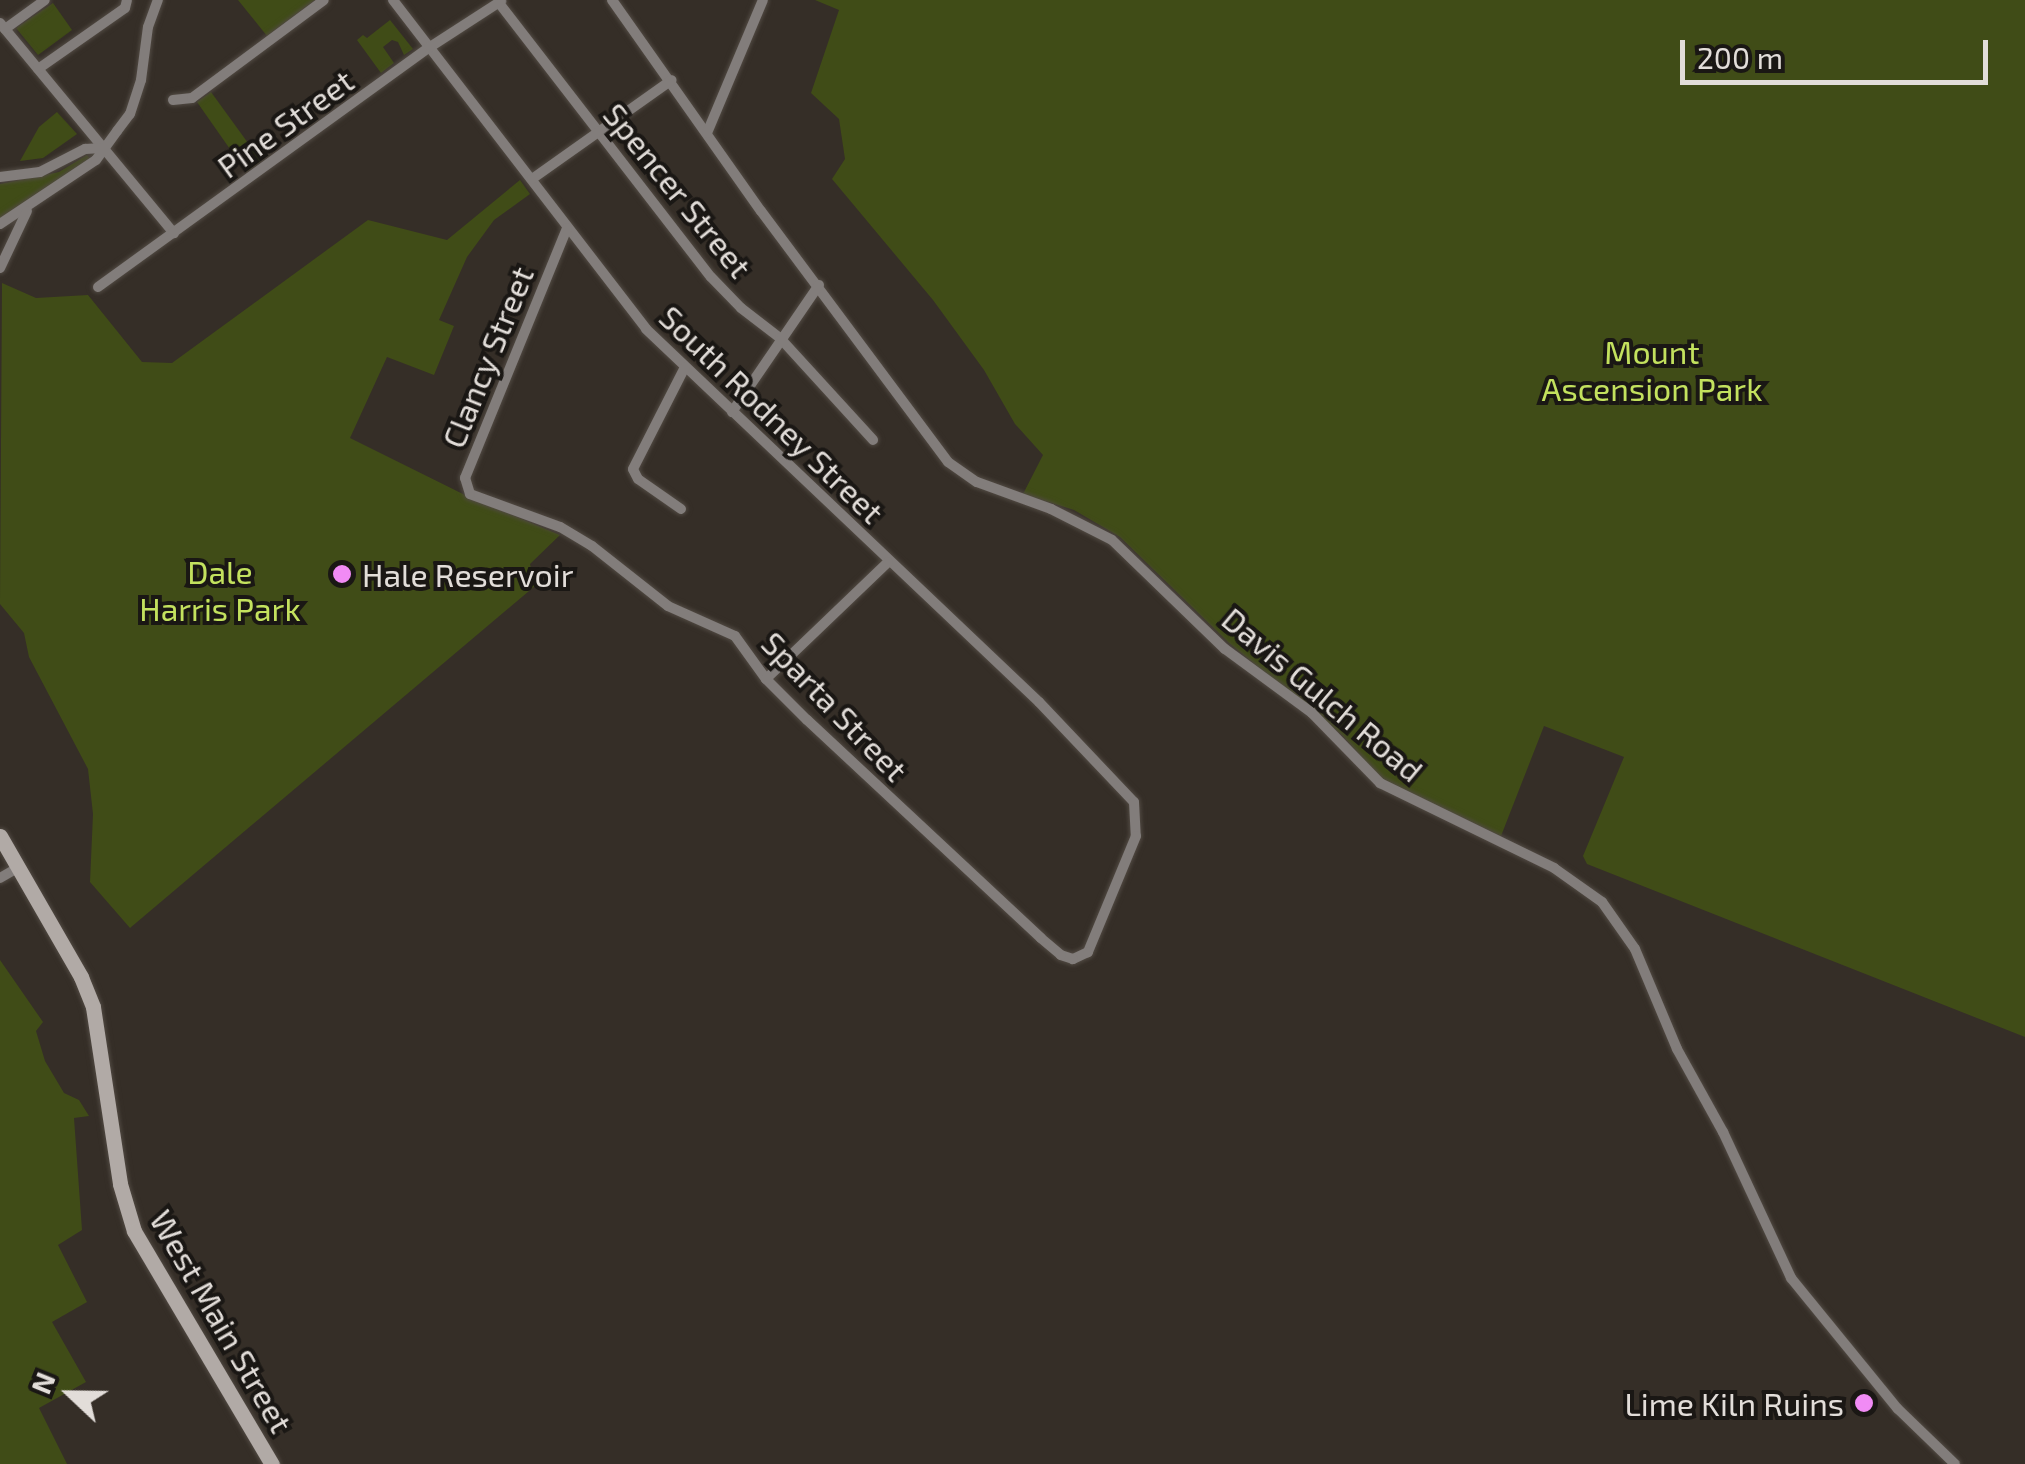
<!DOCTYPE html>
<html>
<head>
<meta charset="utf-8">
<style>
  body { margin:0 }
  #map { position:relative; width:2025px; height:1464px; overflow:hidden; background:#352e27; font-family:"Exo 2",sans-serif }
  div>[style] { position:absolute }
  .green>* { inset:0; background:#404c17 }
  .roads { filter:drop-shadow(0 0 2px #514a43) drop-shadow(0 0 2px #514a43) }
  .street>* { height:10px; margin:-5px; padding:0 5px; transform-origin:5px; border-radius:5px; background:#827d7b }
  .secondary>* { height:15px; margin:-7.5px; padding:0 7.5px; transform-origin:7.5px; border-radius:7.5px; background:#b1aaa6 }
  .dots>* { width:28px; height:28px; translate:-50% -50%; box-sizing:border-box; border:5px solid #1a1714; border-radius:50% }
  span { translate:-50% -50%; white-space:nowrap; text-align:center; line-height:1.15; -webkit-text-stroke:8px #1a1714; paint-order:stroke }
  .street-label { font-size:32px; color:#e2ddd9 }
  .park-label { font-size:32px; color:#c3e15e }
  .poi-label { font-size:32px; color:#e2ddd9 }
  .left { translate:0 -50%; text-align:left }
  .right { translate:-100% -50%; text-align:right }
  .north { position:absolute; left:20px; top:1344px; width:100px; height:100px; -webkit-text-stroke:8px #1a1714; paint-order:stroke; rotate:292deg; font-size:28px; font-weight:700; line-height:40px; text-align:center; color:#e2ddd9 }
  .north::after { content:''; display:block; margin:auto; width:35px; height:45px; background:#e2ddd9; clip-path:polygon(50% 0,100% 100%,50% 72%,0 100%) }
  .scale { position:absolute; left:1680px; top:40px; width:308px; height:45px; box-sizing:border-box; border:5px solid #e2ddd9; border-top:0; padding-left:12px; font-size:30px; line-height:35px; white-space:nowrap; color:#e2ddd9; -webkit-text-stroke:8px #1a1714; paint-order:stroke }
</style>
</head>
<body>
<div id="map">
  <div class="green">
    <i style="clip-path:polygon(238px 0,315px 0,267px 36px)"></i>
    <i style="clip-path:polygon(815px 0,2025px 0,2025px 1037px,1587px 864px,1583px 856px,1624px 757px,1544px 726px,1501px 836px,1382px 780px,1343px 736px,1229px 643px,1120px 537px,1074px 510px,1023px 494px,1043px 455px,1015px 424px,984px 370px,933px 300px,832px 179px,845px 159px,839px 119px,811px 93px,839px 10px)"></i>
    <i style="clip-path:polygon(53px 3px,72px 30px,38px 55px,16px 28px)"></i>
    <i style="clip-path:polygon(390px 20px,413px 49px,404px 55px,398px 42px,392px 40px,383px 47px,394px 63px,381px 73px,357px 40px,363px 35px,367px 38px)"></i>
    <i style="clip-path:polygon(211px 92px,261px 161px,246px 172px,197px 102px)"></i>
    <i style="clip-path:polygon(57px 112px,77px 134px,43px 158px,20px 161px,39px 127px)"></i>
    <i style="clip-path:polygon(87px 155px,90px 158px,0 221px,0 184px,59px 172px)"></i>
    <i style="clip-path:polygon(520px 180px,530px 194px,494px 220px,467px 257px,439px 320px,454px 326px,434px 375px,387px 357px,350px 438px,469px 497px,560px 535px,530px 564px,535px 586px,130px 928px,90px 882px,93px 814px,88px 769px,29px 657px,24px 633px,0 604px,2px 283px,36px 298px,88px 295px,142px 362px,172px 363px,368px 220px,447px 240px)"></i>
    <i style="clip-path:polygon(0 960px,43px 1022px,36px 1031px,45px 1061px,64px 1093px,79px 1100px,89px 1116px,74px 1118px,82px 1230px,58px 1245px,87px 1302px,52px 1322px,86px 1382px,39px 1408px,67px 1464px,0 1464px)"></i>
  </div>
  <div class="roads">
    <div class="street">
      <i style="left:393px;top:0;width:415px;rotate:52.4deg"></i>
      <i style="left:646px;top:329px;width:542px;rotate:43.5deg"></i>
      <i style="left:1039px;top:702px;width:138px;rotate:46.5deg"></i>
      <i style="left:1134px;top:802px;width:34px;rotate:87deg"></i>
      <i style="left:1136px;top:836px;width:126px;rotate:112.5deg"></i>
      <i style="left:1088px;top:952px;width:17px;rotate:155deg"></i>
      <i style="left:1073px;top:959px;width:13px;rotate:-162deg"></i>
      <i style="left:1061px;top:955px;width:26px;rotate:-140deg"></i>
      <i style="left:1041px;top:938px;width:320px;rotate:-137deg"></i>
      <i style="left:807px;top:720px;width:58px;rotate:-135deg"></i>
      <i style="left:766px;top:679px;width:53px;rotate:-125.8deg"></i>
      <i style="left:735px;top:636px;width:73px;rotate:-155.9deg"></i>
      <i style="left:668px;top:606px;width:97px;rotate:-141.7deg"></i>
      <i style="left:592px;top:546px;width:37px;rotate:-149deg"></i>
      <i style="left:560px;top:527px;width:96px;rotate:-159.9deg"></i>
      <i style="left:470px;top:494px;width:17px;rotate:-107deg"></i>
      <i style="left:465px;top:478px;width:270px;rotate:-67.8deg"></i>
      <i style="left:612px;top:0;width:258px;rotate:54.8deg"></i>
      <i style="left:761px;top:211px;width:313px;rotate:53.3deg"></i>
      <i style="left:948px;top:462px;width:35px;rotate:35deg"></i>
      <i style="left:977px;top:482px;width:79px;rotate:20deg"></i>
      <i style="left:1051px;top:509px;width:68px;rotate:26.9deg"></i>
      <i style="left:1112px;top:540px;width:157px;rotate:44deg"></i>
      <i style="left:1225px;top:649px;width:108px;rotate:36.3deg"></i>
      <i style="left:1312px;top:713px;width:98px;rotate:45.8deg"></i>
      <i style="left:1380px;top:783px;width:194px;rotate:26deg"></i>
      <i style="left:1554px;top:868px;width:59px;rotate:35.3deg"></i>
      <i style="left:1602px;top:902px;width:57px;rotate:54.9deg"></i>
      <i style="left:1635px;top:949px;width:108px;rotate:67.2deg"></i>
      <i style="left:1677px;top:1049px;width:95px;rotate:61deg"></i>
      <i style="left:1723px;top:1132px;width:161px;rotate:65deg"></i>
      <i style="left:1791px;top:1278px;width:169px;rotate:50.8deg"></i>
      <i style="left:1898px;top:1409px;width:79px;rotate:44deg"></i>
      <i style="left:499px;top:3px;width:346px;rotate:52.3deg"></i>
      <i style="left:711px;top:277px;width:43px;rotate:45.9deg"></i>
      <i style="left:741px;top:308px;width:49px;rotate:37.6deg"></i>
      <i style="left:780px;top:338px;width:138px;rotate:47.6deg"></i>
      <i style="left:0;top:23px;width:273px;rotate:50.4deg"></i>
      <i style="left:5px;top:29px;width:49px;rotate:-35.9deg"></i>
      <i style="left:38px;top:69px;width:106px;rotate:-35deg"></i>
      <i style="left:125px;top:8px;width:8px;rotate:-76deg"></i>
      <i style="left:173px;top:100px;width:19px;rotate:-6deg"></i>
      <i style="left:192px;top:98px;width:164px;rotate:-36.6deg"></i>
      <i style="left:707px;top:133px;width:144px;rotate:-67.2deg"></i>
      <i style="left:0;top:177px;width:40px;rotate:-7.1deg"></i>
      <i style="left:40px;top:172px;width:51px;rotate:-27.1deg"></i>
      <i style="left:85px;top:149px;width:17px;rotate:-3deg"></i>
      <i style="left:532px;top:179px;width:171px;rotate:-35.3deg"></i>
      <i style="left:0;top:224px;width:115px;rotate:-33.7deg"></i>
      <i style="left:96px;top:160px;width:36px;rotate:-54deg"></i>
      <i style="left:117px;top:131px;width:21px;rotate:-53deg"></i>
      <i style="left:130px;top:114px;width:36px;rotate:-72deg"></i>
      <i style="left:141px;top:80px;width:53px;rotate:-82.5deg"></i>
      <i style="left:148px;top:27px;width:29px;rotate:-70deg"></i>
      <i style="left:0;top:268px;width:63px;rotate:-64.7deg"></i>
      <i style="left:98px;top:287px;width:410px;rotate:-35.9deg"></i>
      <i style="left:430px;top:47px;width:85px;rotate:-32.9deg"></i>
      <i style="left:732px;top:412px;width:154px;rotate:-55.6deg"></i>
      <i style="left:681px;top:509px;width:52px;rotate:-145.1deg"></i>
      <i style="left:638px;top:479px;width:11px;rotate:-117deg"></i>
      <i style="left:633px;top:469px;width:114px;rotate:-63deg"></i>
      <i style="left:766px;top:679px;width:169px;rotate:-43.8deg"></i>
      <i style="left:0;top:878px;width:20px;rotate:-30deg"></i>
    </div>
    <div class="secondary">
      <i style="left:0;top:836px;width:163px;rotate:60.1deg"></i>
      <i style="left:81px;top:977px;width:32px;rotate:68deg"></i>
      <i style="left:93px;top:1007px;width:179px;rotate:81.3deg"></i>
      <i style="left:120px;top:1184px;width:49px;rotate:73.4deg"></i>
      <i style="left:134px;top:1231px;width:271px;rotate:59.4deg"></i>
    </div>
  </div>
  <div class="dots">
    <i style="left:342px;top:574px;background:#f18bf5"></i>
    <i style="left:1864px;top:1403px;background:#f18bf5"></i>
  </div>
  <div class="street-label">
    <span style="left:285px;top:123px;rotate:-36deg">Pine Street</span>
    <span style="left:678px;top:190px;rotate:51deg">Spencer Street</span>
    <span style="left:487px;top:357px;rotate:-68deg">Clancy Street</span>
    <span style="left:772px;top:414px;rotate:44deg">South Rodney Street</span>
    <span style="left:1323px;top:694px;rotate:40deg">Davis Gulch Road</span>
    <span style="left:835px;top:706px;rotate:46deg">Sparta Street</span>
    <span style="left:222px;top:1321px;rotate:60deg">West Main Street</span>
  </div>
  <div class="park-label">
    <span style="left:1652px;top:370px">Mount<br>Ascension Park</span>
    <span style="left:220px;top:590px">Dale<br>Harris Park</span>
  </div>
  <div class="poi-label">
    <span class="left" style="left:362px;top:574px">Hale Reservoir</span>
    <span class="right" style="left:1844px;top:1403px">Lime Kiln Ruins</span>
  </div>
  <div class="north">N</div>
  <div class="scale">200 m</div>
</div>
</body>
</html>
